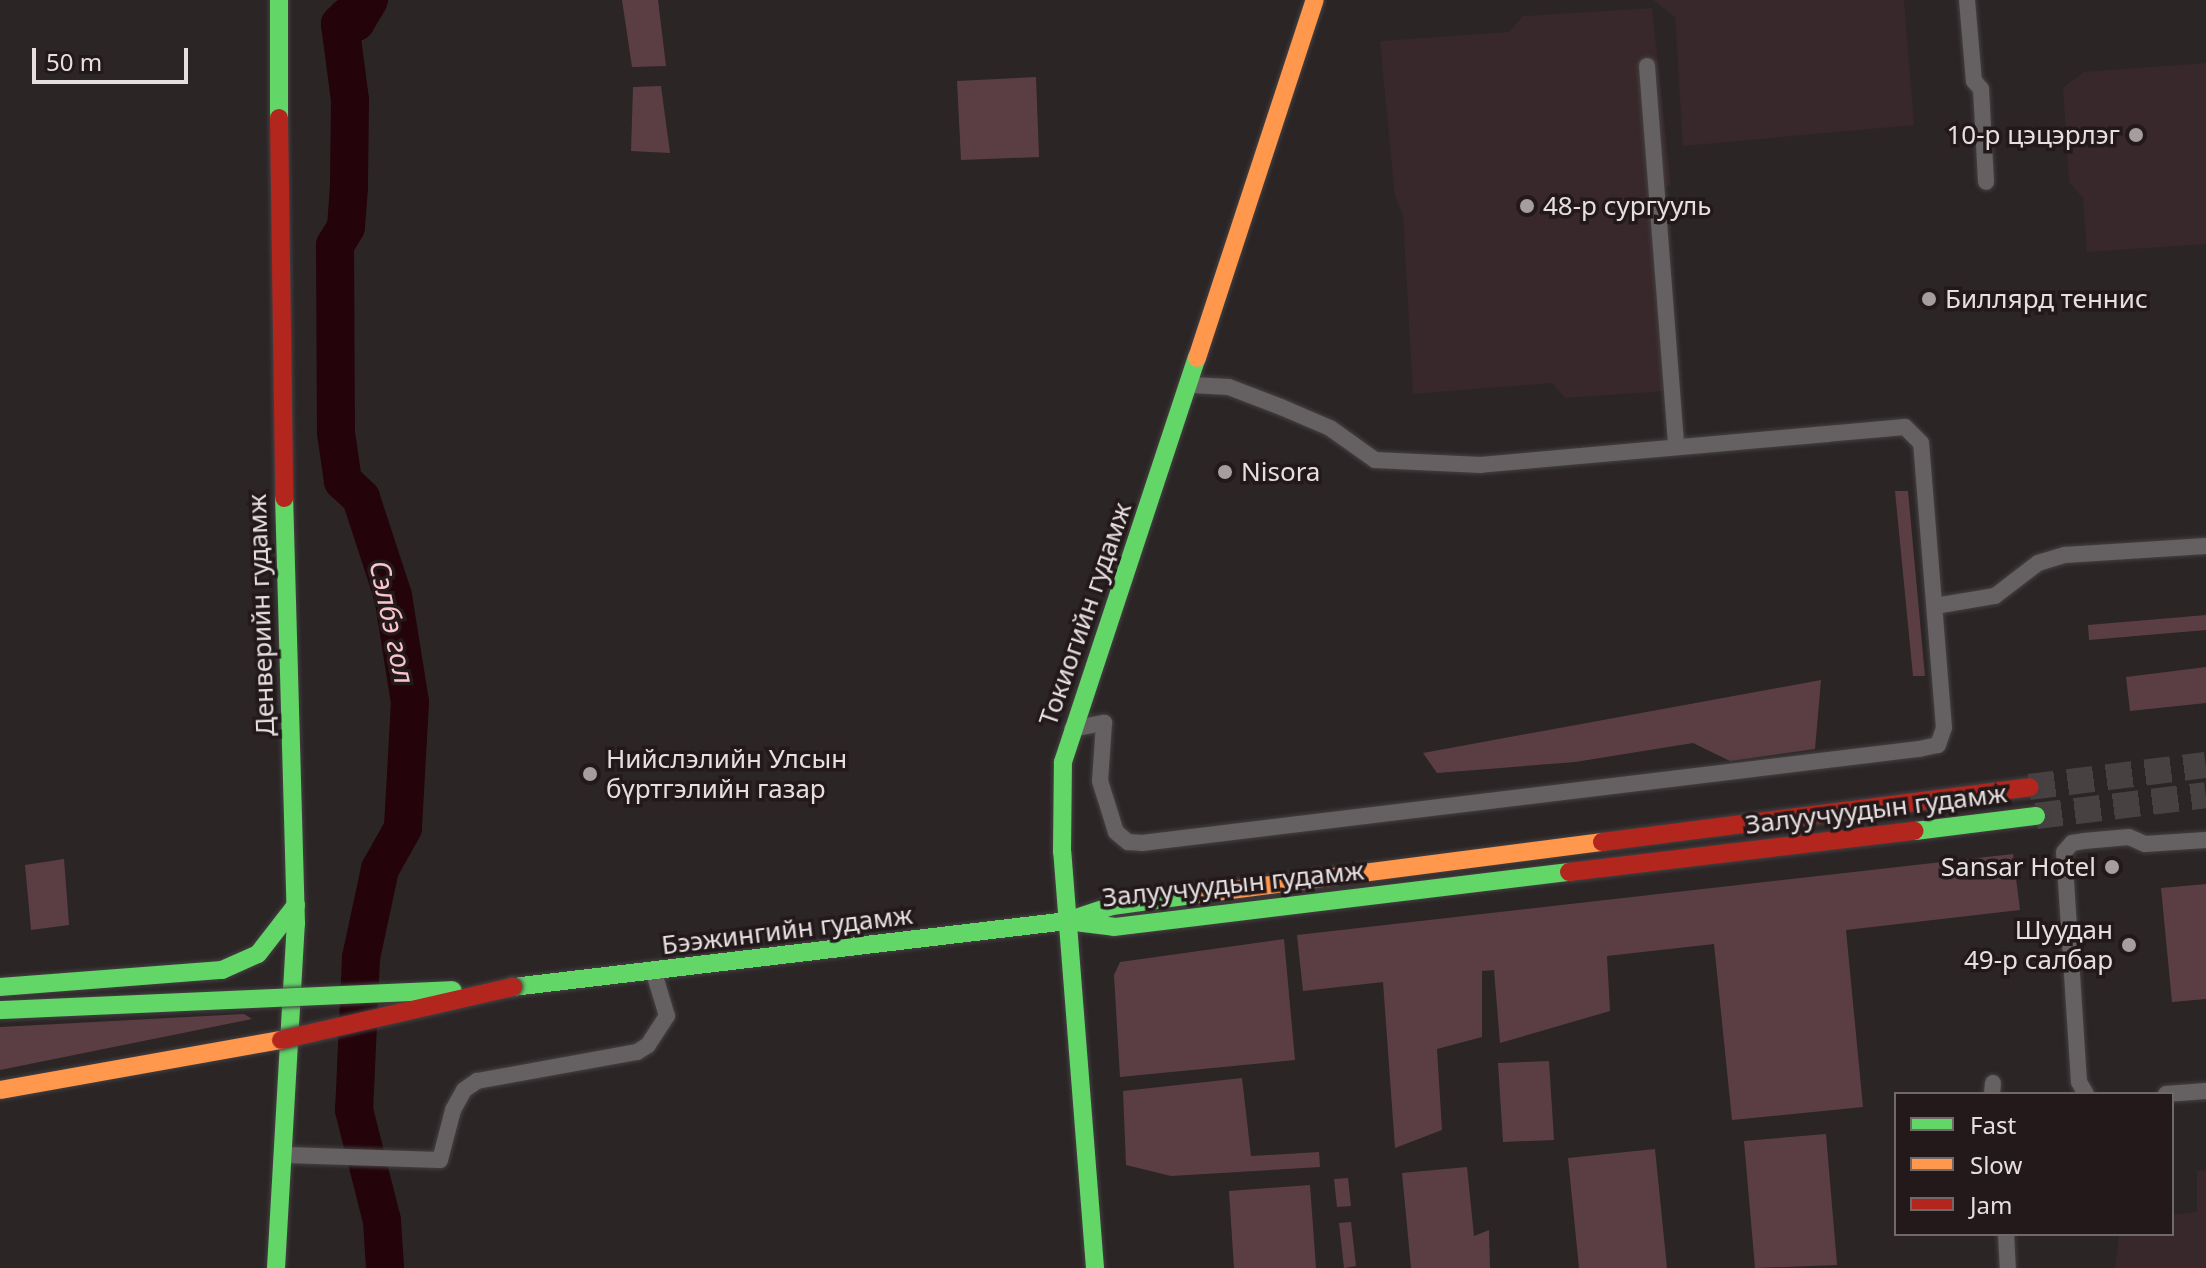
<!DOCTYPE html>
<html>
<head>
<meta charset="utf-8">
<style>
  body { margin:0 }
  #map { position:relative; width:2206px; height:1268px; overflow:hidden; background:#2b2526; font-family:"Noto Sans",sans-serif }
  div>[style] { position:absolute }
  .built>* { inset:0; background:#38282b }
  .green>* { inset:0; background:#5b3e43 }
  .river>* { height:38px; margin:-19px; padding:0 19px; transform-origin:19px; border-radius:19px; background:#24030a }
  .primary-tunnel>* { height:26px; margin-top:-13px; transform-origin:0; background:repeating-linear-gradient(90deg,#474142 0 26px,transparent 0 39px) }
  .roads { filter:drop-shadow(0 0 2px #454142) drop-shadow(0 0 2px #454142) }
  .street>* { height:16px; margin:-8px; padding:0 8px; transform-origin:8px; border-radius:8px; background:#656062 }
  .fast>* { height:18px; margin:-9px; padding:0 9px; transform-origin:9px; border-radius:9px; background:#63d668 }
  .slow>* { height:18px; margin:-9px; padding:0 9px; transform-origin:9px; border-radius:9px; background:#ff974d }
  .jam>* { height:18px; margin:-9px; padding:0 9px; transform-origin:9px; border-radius:9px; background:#b3261e }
  .bridges { filter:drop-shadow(0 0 2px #454142) drop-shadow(0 0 2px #454142) }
  .fast-bridge>* { height:18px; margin:-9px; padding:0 9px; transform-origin:9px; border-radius:9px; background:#63d668 }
  .slow-bridge>* { height:18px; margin:-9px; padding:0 9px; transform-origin:9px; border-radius:9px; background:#ff974d }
  .jam-bridge>* { height:18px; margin:-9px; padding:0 9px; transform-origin:9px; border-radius:9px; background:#b3261e }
  .dots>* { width:22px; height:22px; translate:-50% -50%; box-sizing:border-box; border:4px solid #23191b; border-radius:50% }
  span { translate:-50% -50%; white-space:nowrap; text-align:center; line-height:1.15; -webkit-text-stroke:7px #23191b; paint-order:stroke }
  .poi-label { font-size:26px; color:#e6dfe0 }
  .right { translate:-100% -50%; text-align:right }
  .left { translate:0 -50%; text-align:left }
  .street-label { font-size:26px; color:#e6dfe0 }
  .water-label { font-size:28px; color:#fac4cd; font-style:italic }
  .legend { position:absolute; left:1894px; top:1092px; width:280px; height:144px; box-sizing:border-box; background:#23191b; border:2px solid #71686a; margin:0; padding:10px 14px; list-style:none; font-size:24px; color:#e6dfe0 }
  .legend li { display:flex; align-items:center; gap:16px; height:40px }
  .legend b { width:40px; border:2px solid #71686a }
  .scale { position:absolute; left:32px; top:48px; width:156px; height:36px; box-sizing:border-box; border:4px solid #e6dfe0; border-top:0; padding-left:10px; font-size:24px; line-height:28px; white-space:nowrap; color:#e6dfe0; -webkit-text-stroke:6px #23191b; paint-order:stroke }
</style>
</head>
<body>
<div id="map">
  <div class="built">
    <i style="clip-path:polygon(1653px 0,1904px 0,1914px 125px,1683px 146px,1675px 17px)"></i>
    <i style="clip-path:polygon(1652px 8px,1671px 186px,1655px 187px,1666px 391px,1565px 398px,1552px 383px,1413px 394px,1403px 215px,1395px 197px,1380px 41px,1509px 32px,1523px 16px)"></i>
    <i style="clip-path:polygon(2206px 63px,2206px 244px,2087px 252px,2083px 198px,2069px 182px,2063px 88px,2084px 72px)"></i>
    <i style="clip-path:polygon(2206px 1170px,2206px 1268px,2115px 1268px,2119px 1234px,2172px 1234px,2172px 1215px,2197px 1212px,2197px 1171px)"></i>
  </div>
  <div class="green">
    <i style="clip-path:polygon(622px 0,658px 0,666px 66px,632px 67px)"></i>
    <i style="clip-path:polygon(1036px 77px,1039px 157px,961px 160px,957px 81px)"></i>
    <i style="clip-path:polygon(661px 86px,670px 153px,631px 151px,633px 87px)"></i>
    <i style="clip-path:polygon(1895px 491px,1908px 491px,1925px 676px,1913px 676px)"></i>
    <i style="clip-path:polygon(2206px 615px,2206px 630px,2089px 640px,2088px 625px)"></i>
    <i style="clip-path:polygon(2206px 667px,2206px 703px,2130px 711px,2126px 677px)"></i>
    <i style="clip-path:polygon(1821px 680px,1815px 749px,1730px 761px,1693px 743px,1575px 762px,1437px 773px,1423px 753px)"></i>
    <i style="clip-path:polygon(2013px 854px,2020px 910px,1846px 930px,1863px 1107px,1732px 1120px,1714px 944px,1607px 956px,1610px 1011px,1500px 1043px,1494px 970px,1482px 971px,1482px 1037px,1437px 1049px,1442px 1130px,1395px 1148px,1383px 982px,1303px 991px,1297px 935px)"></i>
    <i style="clip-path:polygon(64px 859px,69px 925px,31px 930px,25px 865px)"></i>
    <i style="clip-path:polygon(2206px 884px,2206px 999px,2172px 1002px,2161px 888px)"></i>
    <i style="clip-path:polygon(1284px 939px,1295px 1060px,1120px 1077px,1114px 975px,1120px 962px)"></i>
    <i style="clip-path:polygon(244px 1014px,252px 1019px,0 1070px,0 1027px)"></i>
    <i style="clip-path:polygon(1549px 1061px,1554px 1140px,1503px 1142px,1498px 1063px)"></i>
    <i style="clip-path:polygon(1242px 1078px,1251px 1156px,1319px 1152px,1320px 1167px,1171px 1176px,1126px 1165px,1123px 1091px)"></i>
    <i style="clip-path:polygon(1826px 1134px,1837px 1265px,1755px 1268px,1744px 1141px)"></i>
    <i style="clip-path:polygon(1655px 1149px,1667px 1268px,1579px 1268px,1568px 1158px)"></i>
    <i style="clip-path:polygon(1467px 1167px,1474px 1236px,1489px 1230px,1490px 1268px,1411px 1268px,1402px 1173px)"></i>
    <i style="clip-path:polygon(1348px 1178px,1351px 1206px,1337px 1207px,1334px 1179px)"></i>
    <i style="clip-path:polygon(1310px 1185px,1316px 1268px,1234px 1268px,1229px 1191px)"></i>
    <i style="clip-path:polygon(1351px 1222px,1356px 1266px,1344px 1268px,1339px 1223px)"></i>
  </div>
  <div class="river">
    <i style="left:369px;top:0;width:26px;rotate:121deg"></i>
    <i style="left:356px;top:22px;width:10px;rotate:-151deg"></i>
    <i style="left:347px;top:17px;width:10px;rotate:135deg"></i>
    <i style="left:340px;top:24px;width:77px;rotate:82.5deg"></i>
    <i style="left:350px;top:100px;width:87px;rotate:90.7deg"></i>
    <i style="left:349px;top:187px;width:40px;rotate:94.3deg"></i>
    <i style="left:346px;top:227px;width:21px;rotate:121deg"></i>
    <i style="left:335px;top:245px;width:188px;rotate:89.7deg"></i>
    <i style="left:336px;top:433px;width:49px;rotate:81.7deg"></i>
    <i style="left:343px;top:481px;width:25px;rotate:43deg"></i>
    <i style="left:361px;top:498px;width:103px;rotate:71.9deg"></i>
    <i style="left:393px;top:596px;width:107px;rotate:80.9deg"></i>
    <i style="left:410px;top:702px;width:126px;rotate:93.2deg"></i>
    <i style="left:403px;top:828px;width:47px;rotate:119.3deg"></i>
    <i style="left:380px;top:869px;width:91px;rotate:102.1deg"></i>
    <i style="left:361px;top:958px;width:152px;rotate:92.6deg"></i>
    <i style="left:354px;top:1110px;width:114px;rotate:75.8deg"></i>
    <i style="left:382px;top:1221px;width:47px;rotate:86.3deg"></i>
  </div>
  <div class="primary-tunnel">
    <i style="left:2029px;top:787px;width:178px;rotate:-7.1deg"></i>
    <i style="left:2036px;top:816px;width:171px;rotate:-7deg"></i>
  </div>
  <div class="roads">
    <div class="street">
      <i style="left:1967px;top:0;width:81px;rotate:85.1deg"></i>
      <i style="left:1974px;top:81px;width:11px;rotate:49deg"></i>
      <i style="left:1981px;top:89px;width:93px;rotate:86.9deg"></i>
      <i style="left:1647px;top:66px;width:379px;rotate:85.6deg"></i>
      <i style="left:1935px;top:606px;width:61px;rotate:-9.5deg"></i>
      <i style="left:1995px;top:596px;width:54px;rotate:-37.5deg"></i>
      <i style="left:2038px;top:563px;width:28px;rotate:-17deg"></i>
      <i style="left:2065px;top:555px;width:141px;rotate:-3.7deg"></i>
      <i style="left:1072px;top:729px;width:33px;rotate:-11deg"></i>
      <i style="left:1104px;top:723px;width:58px;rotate:93.9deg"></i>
      <i style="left:1100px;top:781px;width:53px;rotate:72.6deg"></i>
      <i style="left:1116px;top:832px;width:16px;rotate:40deg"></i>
      <i style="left:1128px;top:842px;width:14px;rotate:4deg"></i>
      <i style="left:1142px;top:843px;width:783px;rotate:-6.9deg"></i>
      <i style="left:1919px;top:749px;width:19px;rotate:-12deg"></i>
      <i style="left:1938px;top:745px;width:18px;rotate:-71deg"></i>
      <i style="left:1944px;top:728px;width:286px;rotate:-94.6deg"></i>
      <i style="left:1921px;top:443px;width:23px;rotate:-135deg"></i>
      <i style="left:1905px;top:427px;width:426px;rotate:174.9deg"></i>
      <i style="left:1481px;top:465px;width:106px;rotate:-177.3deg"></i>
      <i style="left:1375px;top:460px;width:55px;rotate:-144.6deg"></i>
      <i style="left:1330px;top:428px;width:53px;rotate:-156.8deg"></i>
      <i style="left:1281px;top:407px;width:56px;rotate:-159deg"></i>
      <i style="left:1229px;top:387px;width:37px;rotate:-177deg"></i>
      <i style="left:1992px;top:1094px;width:11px;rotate:-85deg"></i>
      <i style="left:2086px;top:1094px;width:14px;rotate:-120deg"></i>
      <i style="left:2079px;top:1082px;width:230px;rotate:-93.7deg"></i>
      <i style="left:2064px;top:852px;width:12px;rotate:-48deg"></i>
      <i style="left:2072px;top:843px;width:12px;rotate:-9deg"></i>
      <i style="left:2084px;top:841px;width:45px;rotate:-5.1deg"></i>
      <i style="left:2129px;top:837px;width:17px;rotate:24deg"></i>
      <i style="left:2145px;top:844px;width:61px;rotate:-3.8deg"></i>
      <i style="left:2166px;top:1094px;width:40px;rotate:-4.3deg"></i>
      <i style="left:286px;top:1155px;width:154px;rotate:1.9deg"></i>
      <i style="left:440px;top:1160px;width:52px;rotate:-75.4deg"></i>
      <i style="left:453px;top:1110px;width:23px;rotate:-61deg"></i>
      <i style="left:464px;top:1090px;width:16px;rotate:-35deg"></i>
      <i style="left:477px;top:1081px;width:163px;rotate:-10.3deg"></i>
      <i style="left:637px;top:1052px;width:13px;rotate:-32deg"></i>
      <i style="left:648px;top:1045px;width:35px;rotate:-57deg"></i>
      <i style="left:667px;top:1016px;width:45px;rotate:-106.8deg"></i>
      <i style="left:2006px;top:1234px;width:34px;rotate:87deg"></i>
    </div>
    <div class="fast">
      <i style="left:279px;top:0;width:118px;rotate:90deg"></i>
      <i style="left:1915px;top:831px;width:122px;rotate:-7.1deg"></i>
      <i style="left:1075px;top:922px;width:39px;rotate:7deg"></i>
      <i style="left:1114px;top:927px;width:458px;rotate:-6.9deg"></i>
      <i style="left:0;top:987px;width:223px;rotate:-4.4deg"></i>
      <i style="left:222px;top:970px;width:39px;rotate:-24deg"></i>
      <i style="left:258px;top:954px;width:62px;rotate:-52.2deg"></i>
      <i style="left:513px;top:987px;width:558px;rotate:-6.79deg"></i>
      <i style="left:1067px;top:921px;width:47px;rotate:-18.4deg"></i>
      <i style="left:1112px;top:906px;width:90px;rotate:-7.7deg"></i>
      <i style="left:276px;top:1268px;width:345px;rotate:-86.7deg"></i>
      <i style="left:296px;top:924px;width:426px;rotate:-91.6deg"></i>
      <i style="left:1095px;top:1268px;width:417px;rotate:-94.5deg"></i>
      <i style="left:1062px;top:852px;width:90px;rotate:-89.4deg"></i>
      <i style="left:1063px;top:762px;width:426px;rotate:-71.7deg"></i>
    </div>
    <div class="slow">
      <i style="left:1197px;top:358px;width:377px;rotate:-71.8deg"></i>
      <i style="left:1201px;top:894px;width:404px;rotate:-7.4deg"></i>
    </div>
    <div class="jam">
      <i style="left:279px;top:118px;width:380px;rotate:89.2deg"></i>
      <i style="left:1602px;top:842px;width:431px;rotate:-7.3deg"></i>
      <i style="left:1569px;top:872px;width:348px;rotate:-6.8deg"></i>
    </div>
  </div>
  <div class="bridges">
    <div class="fast-bridge">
      <i style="left:0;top:1010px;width:453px;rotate:-2.5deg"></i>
    </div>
    <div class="slow-bridge">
      <i style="left:0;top:1090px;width:285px;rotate:-10.1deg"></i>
    </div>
    <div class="jam-bridge">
      <i style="left:281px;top:1040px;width:238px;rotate:-12.9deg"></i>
    </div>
  </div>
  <div class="dots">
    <i style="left:2136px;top:135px;background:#a59e9f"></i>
    <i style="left:1527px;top:206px;background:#a59e9f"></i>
    <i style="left:1929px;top:299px;background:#a59e9f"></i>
    <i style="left:1225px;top:472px;background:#a59e9f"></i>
    <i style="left:590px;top:774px;background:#a59e9f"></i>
    <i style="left:2112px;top:867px;background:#a59e9f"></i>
    <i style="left:2129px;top:945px;background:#a59e9f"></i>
  </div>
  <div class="poi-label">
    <span class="right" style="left:2120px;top:135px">10-р цэцэрлэг</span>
    <span class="left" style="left:1543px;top:206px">48-р сургууль</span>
    <span class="left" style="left:1945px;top:299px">Биллярд теннис</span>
    <span class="left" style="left:1241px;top:472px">Nisora</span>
    <span class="left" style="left:606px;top:774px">Нийслэлийн Улсын<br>бүртгэлийн газар</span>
    <span class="right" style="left:2096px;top:867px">Sansar Hotel</span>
    <span class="right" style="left:2113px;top:945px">Шуудан<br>49-р салбар</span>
  </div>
  <div class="street-label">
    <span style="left:1085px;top:614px;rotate:-71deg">Токиогийн гудамж</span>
    <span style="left:261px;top:615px;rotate:-92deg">Денверийн гудамж</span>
    <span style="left:1876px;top:809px;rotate:-7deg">Залуучуудын гудамж</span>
    <span style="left:1233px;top:884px;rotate:-6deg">Залуучуудын гудамж</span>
    <span style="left:787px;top:930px;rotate:-7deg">Бээжингийн гудамж</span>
  </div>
  <div class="water-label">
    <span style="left:393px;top:622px;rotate:78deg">Сэлбэ гол</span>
  </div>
  <ul class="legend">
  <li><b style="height:10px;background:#63d668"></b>Fast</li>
  <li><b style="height:10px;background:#ff974d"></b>Slow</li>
  <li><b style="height:10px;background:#b3261e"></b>Jam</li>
  </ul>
  <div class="scale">50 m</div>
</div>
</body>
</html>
